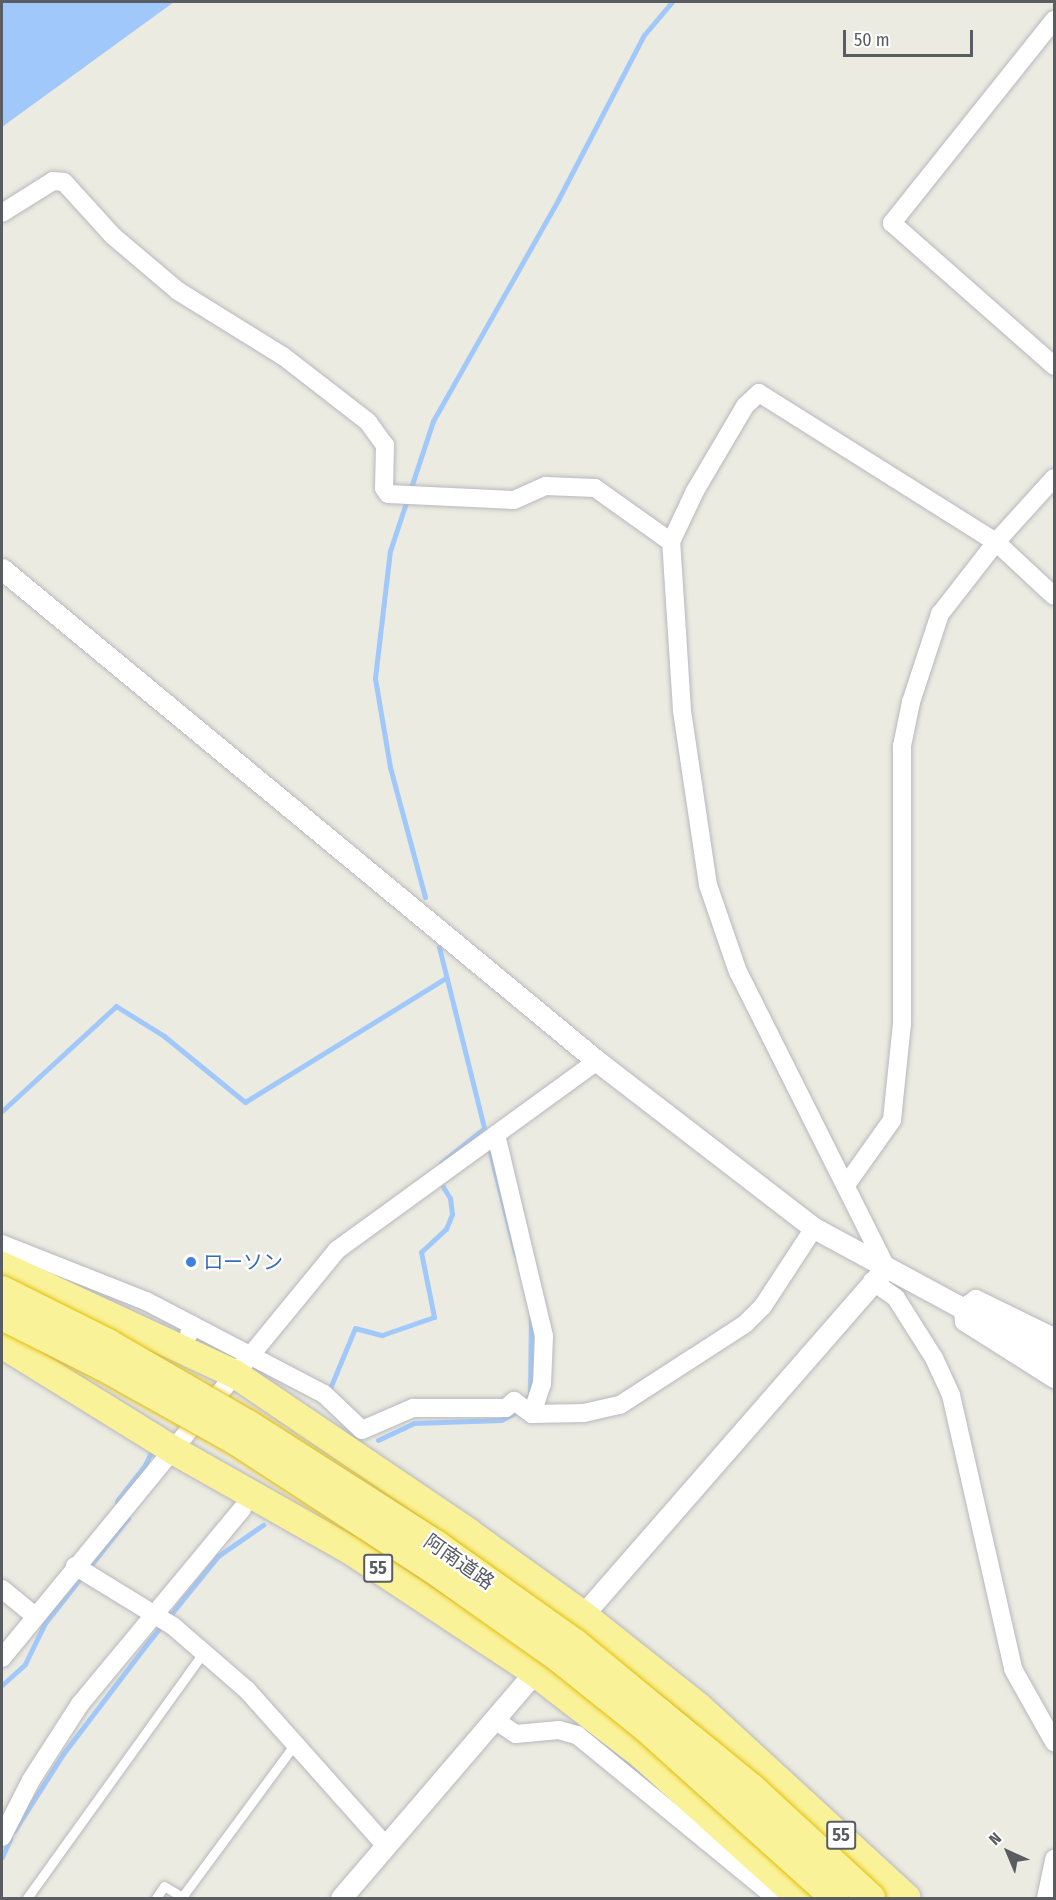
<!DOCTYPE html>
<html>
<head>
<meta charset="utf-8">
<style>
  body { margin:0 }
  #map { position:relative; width:1056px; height:1900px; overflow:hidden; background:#ecebe1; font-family:"Fira Sans Condensed","Noto Sans JP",sans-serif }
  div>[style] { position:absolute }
  .water>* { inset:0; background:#a1c8fb }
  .stream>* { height:5px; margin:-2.5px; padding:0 2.5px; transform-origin:2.5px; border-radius:2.5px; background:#a1c8fb }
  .roads { filter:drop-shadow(0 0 2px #b6b8bd) drop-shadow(0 0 2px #b6b8bd) }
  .service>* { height:9px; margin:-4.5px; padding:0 4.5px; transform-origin:4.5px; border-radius:4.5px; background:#fff }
  .minor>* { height:18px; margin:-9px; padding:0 9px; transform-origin:9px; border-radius:9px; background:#fff }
  .tertiary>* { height:21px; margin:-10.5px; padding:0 10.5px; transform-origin:10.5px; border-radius:10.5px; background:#fff }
  .trunk>* { height:28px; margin:-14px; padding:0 14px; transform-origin:14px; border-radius:14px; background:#faf298 }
  .bridges { filter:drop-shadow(0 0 2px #e3bd09) drop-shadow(0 0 2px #e3bd09) }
  .trunk-bridge>* { height:28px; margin:-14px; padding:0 14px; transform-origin:14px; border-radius:14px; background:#faf298 }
  .dots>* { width:16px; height:16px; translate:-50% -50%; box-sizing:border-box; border:3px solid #fff; border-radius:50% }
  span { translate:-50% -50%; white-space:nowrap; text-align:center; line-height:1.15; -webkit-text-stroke:4.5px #fff; paint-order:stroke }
  .shield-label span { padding:2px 4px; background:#fff; border:2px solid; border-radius:4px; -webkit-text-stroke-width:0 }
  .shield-label { font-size:18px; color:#595c61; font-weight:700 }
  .shop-label { font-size:20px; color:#366cbe }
  .left { translate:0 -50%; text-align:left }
  .street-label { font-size:20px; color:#595c61 }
  .frame { position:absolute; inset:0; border:3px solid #595c61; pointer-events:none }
  .north { position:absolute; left:978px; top:1822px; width:60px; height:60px; -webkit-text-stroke:4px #fff; paint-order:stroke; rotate:316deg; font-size:16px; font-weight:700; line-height:24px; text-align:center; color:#595c61 }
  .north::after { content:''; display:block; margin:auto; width:21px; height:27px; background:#595c61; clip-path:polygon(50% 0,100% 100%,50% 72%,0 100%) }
  .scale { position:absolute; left:843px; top:30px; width:130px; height:27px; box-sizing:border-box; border:3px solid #595c61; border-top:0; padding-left:8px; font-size:18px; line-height:21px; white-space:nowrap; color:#595c61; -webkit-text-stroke:4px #fff; paint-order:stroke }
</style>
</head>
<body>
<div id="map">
  <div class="water">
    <i style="clip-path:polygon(2px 2px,174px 2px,2px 127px)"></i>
  </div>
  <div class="stream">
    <i style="left:425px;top:897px;width:135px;rotate:-105.1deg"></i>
    <i style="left:390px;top:767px;width:90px;rotate:-99.6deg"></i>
    <i style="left:375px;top:678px;width:128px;rotate:-83.3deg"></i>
    <i style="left:390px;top:551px;width:137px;rotate:-71.7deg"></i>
    <i style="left:433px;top:421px;width:256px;rotate:-60.5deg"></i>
    <i style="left:559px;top:198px;width:184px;rotate:-62.5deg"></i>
    <i style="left:644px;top:35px;width:43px;rotate:-49.7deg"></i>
    <i style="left:439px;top:947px;width:318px;rotate:76deg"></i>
    <i style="left:2px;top:1111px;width:155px;rotate:-42.6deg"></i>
    <i style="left:116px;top:1006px;width:57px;rotate:32deg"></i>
    <i style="left:164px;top:1036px;width:104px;rotate:39.2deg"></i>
    <i style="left:245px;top:1102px;width:236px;rotate:-31.7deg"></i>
    <i style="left:441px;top:1163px;width:53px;rotate:-38.8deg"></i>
    <i style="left:328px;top:1393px;width:70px;rotate:-67.4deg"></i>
    <i style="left:355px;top:1328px;width:28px;rotate:15deg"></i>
    <i style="left:382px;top:1335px;width:55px;rotate:-19.1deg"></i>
    <i style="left:434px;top:1317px;width:66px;rotate:-101.3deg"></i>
    <i style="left:421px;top:1252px;width:34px;rotate:-43deg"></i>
    <i style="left:446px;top:1229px;width:16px;rotate:-68deg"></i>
    <i style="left:452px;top:1214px;width:16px;rotate:-97deg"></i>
    <i style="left:450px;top:1198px;width:13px;rotate:-122deg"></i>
    <i style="left:378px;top:1440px;width:40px;rotate:-25deg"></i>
    <i style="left:414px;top:1423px;width:87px;rotate:-2deg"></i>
    <i style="left:501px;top:1420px;width:18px;rotate:-27deg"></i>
    <i style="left:517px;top:1412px;width:21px;rotate:-53deg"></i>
    <i style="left:530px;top:1395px;width:78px;rotate:-89.3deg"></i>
    <i style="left:117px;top:1501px;width:46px;rotate:-52.1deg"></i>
    <i style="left:145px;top:1465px;width:19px;rotate:-65deg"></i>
    <i style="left:2px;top:1685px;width:31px;rotate:-42deg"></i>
    <i style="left:25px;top:1664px;width:46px;rotate:-64deg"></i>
    <i style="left:45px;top:1623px;width:134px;rotate:-51.7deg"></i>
    <i style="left:14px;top:1831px;width:91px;rotate:-57.5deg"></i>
    <i style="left:63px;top:1754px;width:143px;rotate:-52.7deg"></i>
    <i style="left:150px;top:1640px;width:108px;rotate:-51deg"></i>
    <i style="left:218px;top:1556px;width:55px;rotate:-34.6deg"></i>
    <i style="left:2px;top:1857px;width:20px;rotate:-66deg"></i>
  </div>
  <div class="roads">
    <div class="service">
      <i style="left:182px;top:1897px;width:190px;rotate:-53.6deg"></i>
      <i style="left:27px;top:1898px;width:303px;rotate:-54.3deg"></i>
      <i style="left:156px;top:1898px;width:14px;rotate:-56deg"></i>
      <i style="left:164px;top:1886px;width:23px;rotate:31deg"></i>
    </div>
    <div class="minor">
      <i style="left:1054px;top:20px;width:260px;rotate:128.6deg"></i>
      <i style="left:892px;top:223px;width:216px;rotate:41.4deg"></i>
      <i style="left:2px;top:213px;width:60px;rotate:-32.1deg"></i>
      <i style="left:53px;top:181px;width:11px;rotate:5deg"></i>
      <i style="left:64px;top:182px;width:73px;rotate:47.8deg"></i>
      <i style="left:113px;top:236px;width:85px;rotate:40.2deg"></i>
      <i style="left:178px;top:291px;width:123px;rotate:31.8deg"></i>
      <i style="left:283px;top:356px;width:108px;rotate:37.8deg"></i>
      <i style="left:368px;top:422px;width:29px;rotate:54deg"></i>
      <i style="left:385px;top:445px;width:43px;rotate:91.3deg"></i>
      <i style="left:384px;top:488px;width:7px;rotate:56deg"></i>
      <i style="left:388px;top:494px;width:126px;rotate:2.7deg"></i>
      <i style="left:514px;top:500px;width:35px;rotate:-24deg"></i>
      <i style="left:546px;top:486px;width:49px;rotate:2.3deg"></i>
      <i style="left:595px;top:488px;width:93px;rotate:35.4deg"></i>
      <i style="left:846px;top:1185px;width:80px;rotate:-54.7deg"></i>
      <i style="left:892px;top:1120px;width:97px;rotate:-84.1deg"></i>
      <i style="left:902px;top:1024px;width:278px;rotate:-90deg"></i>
      <i style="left:902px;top:746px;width:45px;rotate:-78.4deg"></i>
      <i style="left:911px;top:702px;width:93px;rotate:-71.8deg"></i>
      <i style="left:940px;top:614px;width:91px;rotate:-52.1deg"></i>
      <i style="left:996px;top:542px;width:86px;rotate:-47.8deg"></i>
      <i style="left:2px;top:1244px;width:155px;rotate:21.6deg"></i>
      <i style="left:146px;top:1301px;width:52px;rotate:27.6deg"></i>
      <i style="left:192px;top:1325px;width:9px;rotate:108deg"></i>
      <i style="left:886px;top:1267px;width:330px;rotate:-116.6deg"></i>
      <i style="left:738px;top:972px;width:92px;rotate:-109deg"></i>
      <i style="left:708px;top:885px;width:177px;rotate:-98.5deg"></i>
      <i style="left:682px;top:710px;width:168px;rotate:-93.7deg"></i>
      <i style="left:671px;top:542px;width:56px;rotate:-64.8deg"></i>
      <i style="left:695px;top:491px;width:99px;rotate:-59.5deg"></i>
      <i style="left:745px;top:406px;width:19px;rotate:-43deg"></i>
      <i style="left:759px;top:393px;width:280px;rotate:32.2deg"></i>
      <i style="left:996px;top:542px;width:79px;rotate:43deg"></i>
      <i style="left:872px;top:1281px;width:29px;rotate:35deg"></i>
      <i style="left:896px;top:1298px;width:71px;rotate:57.7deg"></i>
      <i style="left:934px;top:1358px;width:41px;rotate:65.3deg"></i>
      <i style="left:951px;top:1395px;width:281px;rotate:77.2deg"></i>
      <i style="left:1013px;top:1669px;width:84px;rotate:60.7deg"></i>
      <i style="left:192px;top:1325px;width:149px;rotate:27.6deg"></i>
      <i style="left:324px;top:1394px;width:52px;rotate:43.5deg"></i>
      <i style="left:362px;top:1430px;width:56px;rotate:-23.3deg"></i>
      <i style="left:413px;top:1408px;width:93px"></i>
      <i style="left:506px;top:1408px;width:11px;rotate:-41deg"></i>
      <i style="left:514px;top:1401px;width:22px;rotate:36deg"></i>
      <i style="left:532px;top:1414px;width:32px;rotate:-72deg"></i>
      <i style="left:542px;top:1384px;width:48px;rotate:-87.6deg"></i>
      <i style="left:544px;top:1336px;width:207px;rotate:-103.4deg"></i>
      <i style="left:1054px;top:1337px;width:87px;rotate:-154deg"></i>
      <i style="left:976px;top:1299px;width:16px;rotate:145deg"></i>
      <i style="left:963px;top:1308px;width:14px;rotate:86deg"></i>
      <i style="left:964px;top:1322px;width:107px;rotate:32.3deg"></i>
      <i style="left:532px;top:1414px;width:52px;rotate:-1.1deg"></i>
      <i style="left:584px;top:1413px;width:37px;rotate:-13deg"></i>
      <i style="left:620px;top:1405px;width:149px;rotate:-32.9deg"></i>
      <i style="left:745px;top:1324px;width:25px;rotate:-45deg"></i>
      <i style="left:763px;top:1306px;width:93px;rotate:-56.8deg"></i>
      <i style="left:75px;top:1566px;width:115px;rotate:31.5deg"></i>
      <i style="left:173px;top:1626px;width:98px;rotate:40.9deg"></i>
      <i style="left:247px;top:1690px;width:208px;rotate:48.3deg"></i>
      <i style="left:2px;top:1589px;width:43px;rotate:39.3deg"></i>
      <i style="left:2px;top:1658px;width:528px;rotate:-50.61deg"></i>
      <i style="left:337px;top:1250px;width:321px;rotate:-36deg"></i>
      <i style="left:495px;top:1720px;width:25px;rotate:34deg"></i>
      <i style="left:516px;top:1734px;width:43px;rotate:-5.3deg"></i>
      <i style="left:559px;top:1730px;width:19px;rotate:16deg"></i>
      <i style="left:577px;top:1735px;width:257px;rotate:39.3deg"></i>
      <i style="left:2px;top:1837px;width:64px;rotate:-63deg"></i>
      <i style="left:31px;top:1780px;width:90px;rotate:-57.2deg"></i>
      <i style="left:80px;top:1704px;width:254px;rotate:-50.3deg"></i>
      <i style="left:1046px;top:1898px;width:40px;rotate:-78deg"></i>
    </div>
    <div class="tertiary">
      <i style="left:2px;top:569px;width:772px;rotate:39.59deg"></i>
      <i style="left:597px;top:1061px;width:274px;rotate:37.6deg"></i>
      <i style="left:814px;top:1228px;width:273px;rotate:28.4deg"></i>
      <i style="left:575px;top:1624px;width:473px;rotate:-48.9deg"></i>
      <i style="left:341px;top:1898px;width:311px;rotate:-49.4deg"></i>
    </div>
    <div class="trunk">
      <i style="left:2px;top:1266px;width:257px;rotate:24.9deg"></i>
      <i style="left:235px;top:1374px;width:282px;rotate:34.1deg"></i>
      <i style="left:468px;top:1532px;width:142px;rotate:35.8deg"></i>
      <i style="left:583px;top:1615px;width:148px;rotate:38.4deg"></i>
      <i style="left:699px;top:1707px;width:282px;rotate:42.6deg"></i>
      <i style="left:2px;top:1344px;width:201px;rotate:31.8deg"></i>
      <i style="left:173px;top:1450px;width:203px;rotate:29.5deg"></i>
      <i style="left:350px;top:1550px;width:221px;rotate:33.5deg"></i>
      <i style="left:534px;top:1672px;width:138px;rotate:37.6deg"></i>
      <i style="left:643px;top:1756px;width:212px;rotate:42.1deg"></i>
    </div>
  </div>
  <div class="bridges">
    <div class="trunk-bridge">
      <i style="left:2px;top:1290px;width:119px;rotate:26.6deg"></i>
      <i style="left:108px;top:1343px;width:162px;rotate:30.1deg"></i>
      <i style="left:248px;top:1424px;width:224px;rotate:32.6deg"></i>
      <i style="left:437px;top:1545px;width:169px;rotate:35.4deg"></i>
      <i style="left:575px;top:1643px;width:109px;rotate:39.4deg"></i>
      <i style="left:659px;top:1712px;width:120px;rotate:39.3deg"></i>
      <i style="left:752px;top:1788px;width:162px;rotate:42.7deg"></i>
      <i style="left:2px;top:1316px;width:112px;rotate:26.6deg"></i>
      <i style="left:102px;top:1366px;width:154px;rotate:29.2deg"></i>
      <i style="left:236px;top:1441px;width:233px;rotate:33.1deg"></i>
      <i style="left:431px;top:1568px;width:158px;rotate:35.2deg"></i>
      <i style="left:560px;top:1659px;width:110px;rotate:38.7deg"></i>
      <i style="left:646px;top:1728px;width:254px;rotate:42deg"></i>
    </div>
  </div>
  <div class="dots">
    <i style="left:191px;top:1262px;background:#3f7fe0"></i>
  </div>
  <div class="shield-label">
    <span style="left:378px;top:1568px">55</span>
    <span style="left:841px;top:1835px">55</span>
  </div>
  <div class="shop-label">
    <span class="left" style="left:203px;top:1262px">ローソン</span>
  </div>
  <div class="street-label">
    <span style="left:459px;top:1562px;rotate:35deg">阿南道路</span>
  </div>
  <div class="frame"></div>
  <div class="north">N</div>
  <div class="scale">50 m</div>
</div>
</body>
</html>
